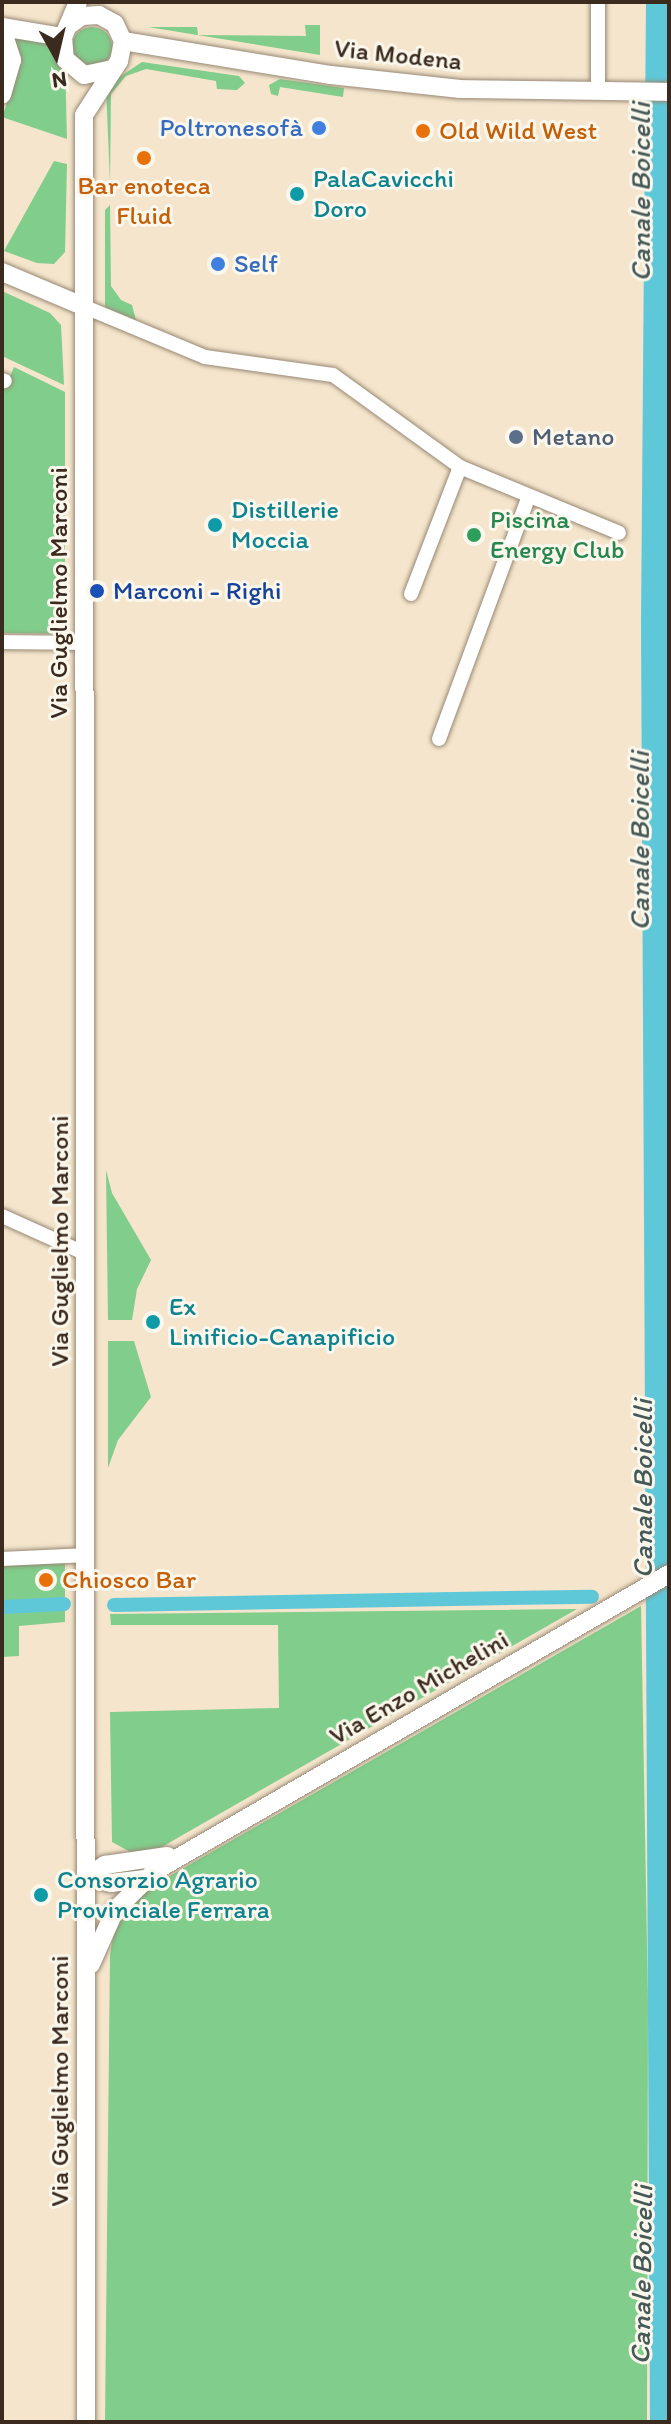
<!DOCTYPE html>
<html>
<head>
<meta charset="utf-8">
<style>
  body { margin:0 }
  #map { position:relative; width:671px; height:2424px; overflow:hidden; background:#f4e5cc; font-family:Itim,sans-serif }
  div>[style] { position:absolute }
  .green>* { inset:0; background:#81cd8b }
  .round { border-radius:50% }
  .water>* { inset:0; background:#5ec8d9 }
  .canal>* { height:14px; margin:-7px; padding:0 7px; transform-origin:7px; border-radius:7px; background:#5ec8d9 }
  .roads { filter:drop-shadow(0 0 2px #988875) drop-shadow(0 0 2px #988875) }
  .minor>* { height:14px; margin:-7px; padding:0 7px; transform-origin:7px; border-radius:7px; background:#fff }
  .major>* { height:18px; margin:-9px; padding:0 9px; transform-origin:9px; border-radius:9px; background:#fff }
  .dots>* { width:22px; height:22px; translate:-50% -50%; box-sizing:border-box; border:4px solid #fbf7ec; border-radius:50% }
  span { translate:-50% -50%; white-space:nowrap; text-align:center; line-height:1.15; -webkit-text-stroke:6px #fbf7ec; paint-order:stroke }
  .street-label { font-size:26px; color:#3b2a1e }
  .shop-label { font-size:26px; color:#366cbe }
  .right { translate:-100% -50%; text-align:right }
  .left { translate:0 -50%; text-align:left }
  .food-label { font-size:26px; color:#c56008 }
  .culture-label { font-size:26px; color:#0d838f }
  .service-label { font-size:26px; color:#4e5e75 }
  .leisure-label { font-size:26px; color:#27864d }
  .transit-label { font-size:26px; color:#164399 }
  .water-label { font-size:28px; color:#465956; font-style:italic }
  .frame { position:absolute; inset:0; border:4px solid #3b2a1e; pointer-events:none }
  .north { position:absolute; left:16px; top:16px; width:80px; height:80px; -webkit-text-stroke:6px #fbf7ec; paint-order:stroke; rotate:172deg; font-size:22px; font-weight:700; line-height:32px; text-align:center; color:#3b2a1e }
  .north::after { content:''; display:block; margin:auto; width:28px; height:36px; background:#3b2a1e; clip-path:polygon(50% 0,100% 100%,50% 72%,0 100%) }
</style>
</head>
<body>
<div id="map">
  <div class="green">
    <i style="clip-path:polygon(305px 25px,320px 25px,320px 55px,148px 27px,197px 27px,198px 35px,306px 36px)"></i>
    <i class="round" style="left:72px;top:27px;width:40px;height:40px"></i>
    <i style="clip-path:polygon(13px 37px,54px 44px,54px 55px,65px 59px,67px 139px,2px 117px,16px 76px)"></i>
    <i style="clip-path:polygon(142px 62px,239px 76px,245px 83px,237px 90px,217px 89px,216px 81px,146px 69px,126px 76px,111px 94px,110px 183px,106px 86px)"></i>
    <i style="clip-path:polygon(280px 79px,344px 88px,343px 97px,280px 87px,278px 96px,271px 94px,269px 85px)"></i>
    <i style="clip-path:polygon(54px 161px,67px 164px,65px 252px,54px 264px,37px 263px,4px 251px)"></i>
    <i style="clip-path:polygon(110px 205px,111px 286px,121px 300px,132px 305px,136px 320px,105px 307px,105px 210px)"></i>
    <i style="clip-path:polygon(2px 291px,50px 313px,61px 325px,64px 385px,2px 356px)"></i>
    <i style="clip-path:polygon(14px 367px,65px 392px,65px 634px,2px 633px,2px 395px)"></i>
    <i style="clip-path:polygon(106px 1170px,112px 1193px,151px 1260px,137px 1289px,132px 1320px,108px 1320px)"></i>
    <i style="clip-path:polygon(108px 1341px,134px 1341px,151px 1397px,118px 1440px,108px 1468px)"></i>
    <i style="clip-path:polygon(65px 1562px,65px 1622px,19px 1626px,19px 1656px,2px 1657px,2px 1566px)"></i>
    <i style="clip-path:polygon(641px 1606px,648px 2001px,647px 2422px,105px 2422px,110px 1955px,115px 1925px,132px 1901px,161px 1881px)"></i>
    <i style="clip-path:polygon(577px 1609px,160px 1848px,134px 1854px,112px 1842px,110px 1712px,279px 1708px,278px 1625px,111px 1625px,110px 1614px)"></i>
  </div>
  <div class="water">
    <i style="clip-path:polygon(646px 2px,669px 2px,669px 2422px,650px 2422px,641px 623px)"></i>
  </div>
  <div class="canal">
    <i style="left:114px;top:1605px;width:478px;rotate:-1deg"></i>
    <i style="left:2px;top:1607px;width:62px;rotate:-2.8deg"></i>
  </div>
  <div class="roads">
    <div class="minor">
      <i style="left:598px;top:92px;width:90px;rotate:-90deg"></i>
      <i style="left:85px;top:307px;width:130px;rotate:22.6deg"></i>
      <i style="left:205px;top:357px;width:129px;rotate:8deg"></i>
      <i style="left:333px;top:375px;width:157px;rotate:35.9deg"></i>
      <i style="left:460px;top:467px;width:172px;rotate:22.5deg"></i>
      <i style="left:2px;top:380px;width:3px;rotate:18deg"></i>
      <i style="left:411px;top:594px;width:136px;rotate:-68.9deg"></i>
      <i style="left:2px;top:642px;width:83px;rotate:0.7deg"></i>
      <i style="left:439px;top:739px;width:256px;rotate:-69.7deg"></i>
      <i style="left:2px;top:1216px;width:92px;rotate:24.3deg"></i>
      <i style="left:2px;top:1559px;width:85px;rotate:-2.7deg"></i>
    </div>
    <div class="major">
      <i style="left:78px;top:2px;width:38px;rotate:113deg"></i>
      <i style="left:63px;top:37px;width:22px;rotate:85deg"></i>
      <i style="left:65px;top:59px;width:25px;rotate:40deg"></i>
      <i style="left:84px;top:75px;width:29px;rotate:-12deg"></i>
      <i style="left:68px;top:26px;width:17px;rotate:-36deg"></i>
      <i style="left:82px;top:16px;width:17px;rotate:-3deg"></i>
      <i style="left:99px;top:15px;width:18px;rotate:29deg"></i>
      <i style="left:115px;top:24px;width:19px;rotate:65deg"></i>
      <i style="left:123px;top:41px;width:20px;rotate:101deg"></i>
      <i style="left:119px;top:61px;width:64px;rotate:122.9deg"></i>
      <i style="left:84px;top:115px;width:2307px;rotate:89.95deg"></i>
      <i style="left:2px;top:27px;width:62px;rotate:9.3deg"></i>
      <i style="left:2px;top:29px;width:33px;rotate:72deg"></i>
      <i style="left:12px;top:60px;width:36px;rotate:106deg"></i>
      <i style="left:123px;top:41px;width:211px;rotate:9.3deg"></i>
      <i style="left:331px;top:75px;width:130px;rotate:6.2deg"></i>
      <i style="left:460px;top:89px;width:209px;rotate:0.8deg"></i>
      <i style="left:2px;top:272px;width:90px;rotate:22.9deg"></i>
      <i style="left:87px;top:1877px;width:22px;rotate:-34deg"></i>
      <i style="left:105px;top:1865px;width:63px;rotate:-8.3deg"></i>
      <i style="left:87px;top:1877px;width:25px;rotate:14deg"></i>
      <i style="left:111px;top:1883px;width:34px;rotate:-7deg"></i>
      <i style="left:91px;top:1964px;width:59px;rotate:-66deg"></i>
      <i style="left:115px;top:1910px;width:56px;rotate:-44.3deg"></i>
      <i style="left:155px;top:1871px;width:594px;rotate:-30.02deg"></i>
    </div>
  </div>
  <div class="dots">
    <i style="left:319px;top:128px;background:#3f7fe0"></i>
    <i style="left:423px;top:131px;background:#e8710a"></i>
    <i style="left:144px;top:158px;background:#e8710a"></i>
    <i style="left:297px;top:194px;background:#0f9aa8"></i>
    <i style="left:218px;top:264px;background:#3f7fe0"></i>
    <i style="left:516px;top:437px;background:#5c6f8a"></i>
    <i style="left:215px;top:525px;background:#0f9aa8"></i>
    <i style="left:474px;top:535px;background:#2e9e5b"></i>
    <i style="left:97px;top:591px;background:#1a4fb4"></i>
    <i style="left:153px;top:1322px;background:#0f9aa8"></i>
    <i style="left:46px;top:1580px;background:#e8710a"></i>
    <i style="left:41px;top:1895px;background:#0f9aa8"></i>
  </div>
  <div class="street-label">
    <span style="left:398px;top:55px;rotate:6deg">Via Modena</span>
    <span style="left:59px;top:593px;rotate:-90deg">Via Guglielmo Marconi</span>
    <span style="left:60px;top:1241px;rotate:-90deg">Via Guglielmo Marconi</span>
    <span style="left:419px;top:1688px;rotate:-30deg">Via Enzo Michelini</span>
    <span style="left:60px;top:2081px;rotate:-90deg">Via Guglielmo Marconi</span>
  </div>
  <div class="shop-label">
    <span class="right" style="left:303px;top:128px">Poltronesofà</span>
    <span class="left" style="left:234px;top:264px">Self</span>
  </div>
  <div class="food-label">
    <span class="left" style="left:439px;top:131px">Old Wild West</span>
    <span style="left:144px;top:201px">Bar enoteca<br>Fluid</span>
    <span class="left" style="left:62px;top:1580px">Chiosco Bar</span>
  </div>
  <div class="culture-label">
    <span class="left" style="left:313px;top:194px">PalaCavicchi<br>Doro</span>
    <span class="left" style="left:231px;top:525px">Distillerie<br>Moccia</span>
    <span class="left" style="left:169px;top:1322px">Ex<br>Linificio-Canapificio</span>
    <span class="left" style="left:57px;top:1895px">Consorzio Agrario<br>Provinciale Ferrara</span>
  </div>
  <div class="service-label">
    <span class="left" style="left:532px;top:437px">Metano</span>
  </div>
  <div class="leisure-label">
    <span class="left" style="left:490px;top:535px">Piscina<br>Energy Club</span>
  </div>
  <div class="transit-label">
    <span class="left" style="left:113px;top:591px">Marconi - Righi</span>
  </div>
  <div class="water-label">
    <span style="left:640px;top:192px;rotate:-90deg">Canale Boicelli</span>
    <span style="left:639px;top:841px;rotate:-90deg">Canale Boicelli</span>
    <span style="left:642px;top:1489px;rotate:-90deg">Canale Boicelli</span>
    <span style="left:641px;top:2275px;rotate:-89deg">Canale Boicelli</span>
  </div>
  <div class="frame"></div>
  <div class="north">N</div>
</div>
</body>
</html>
